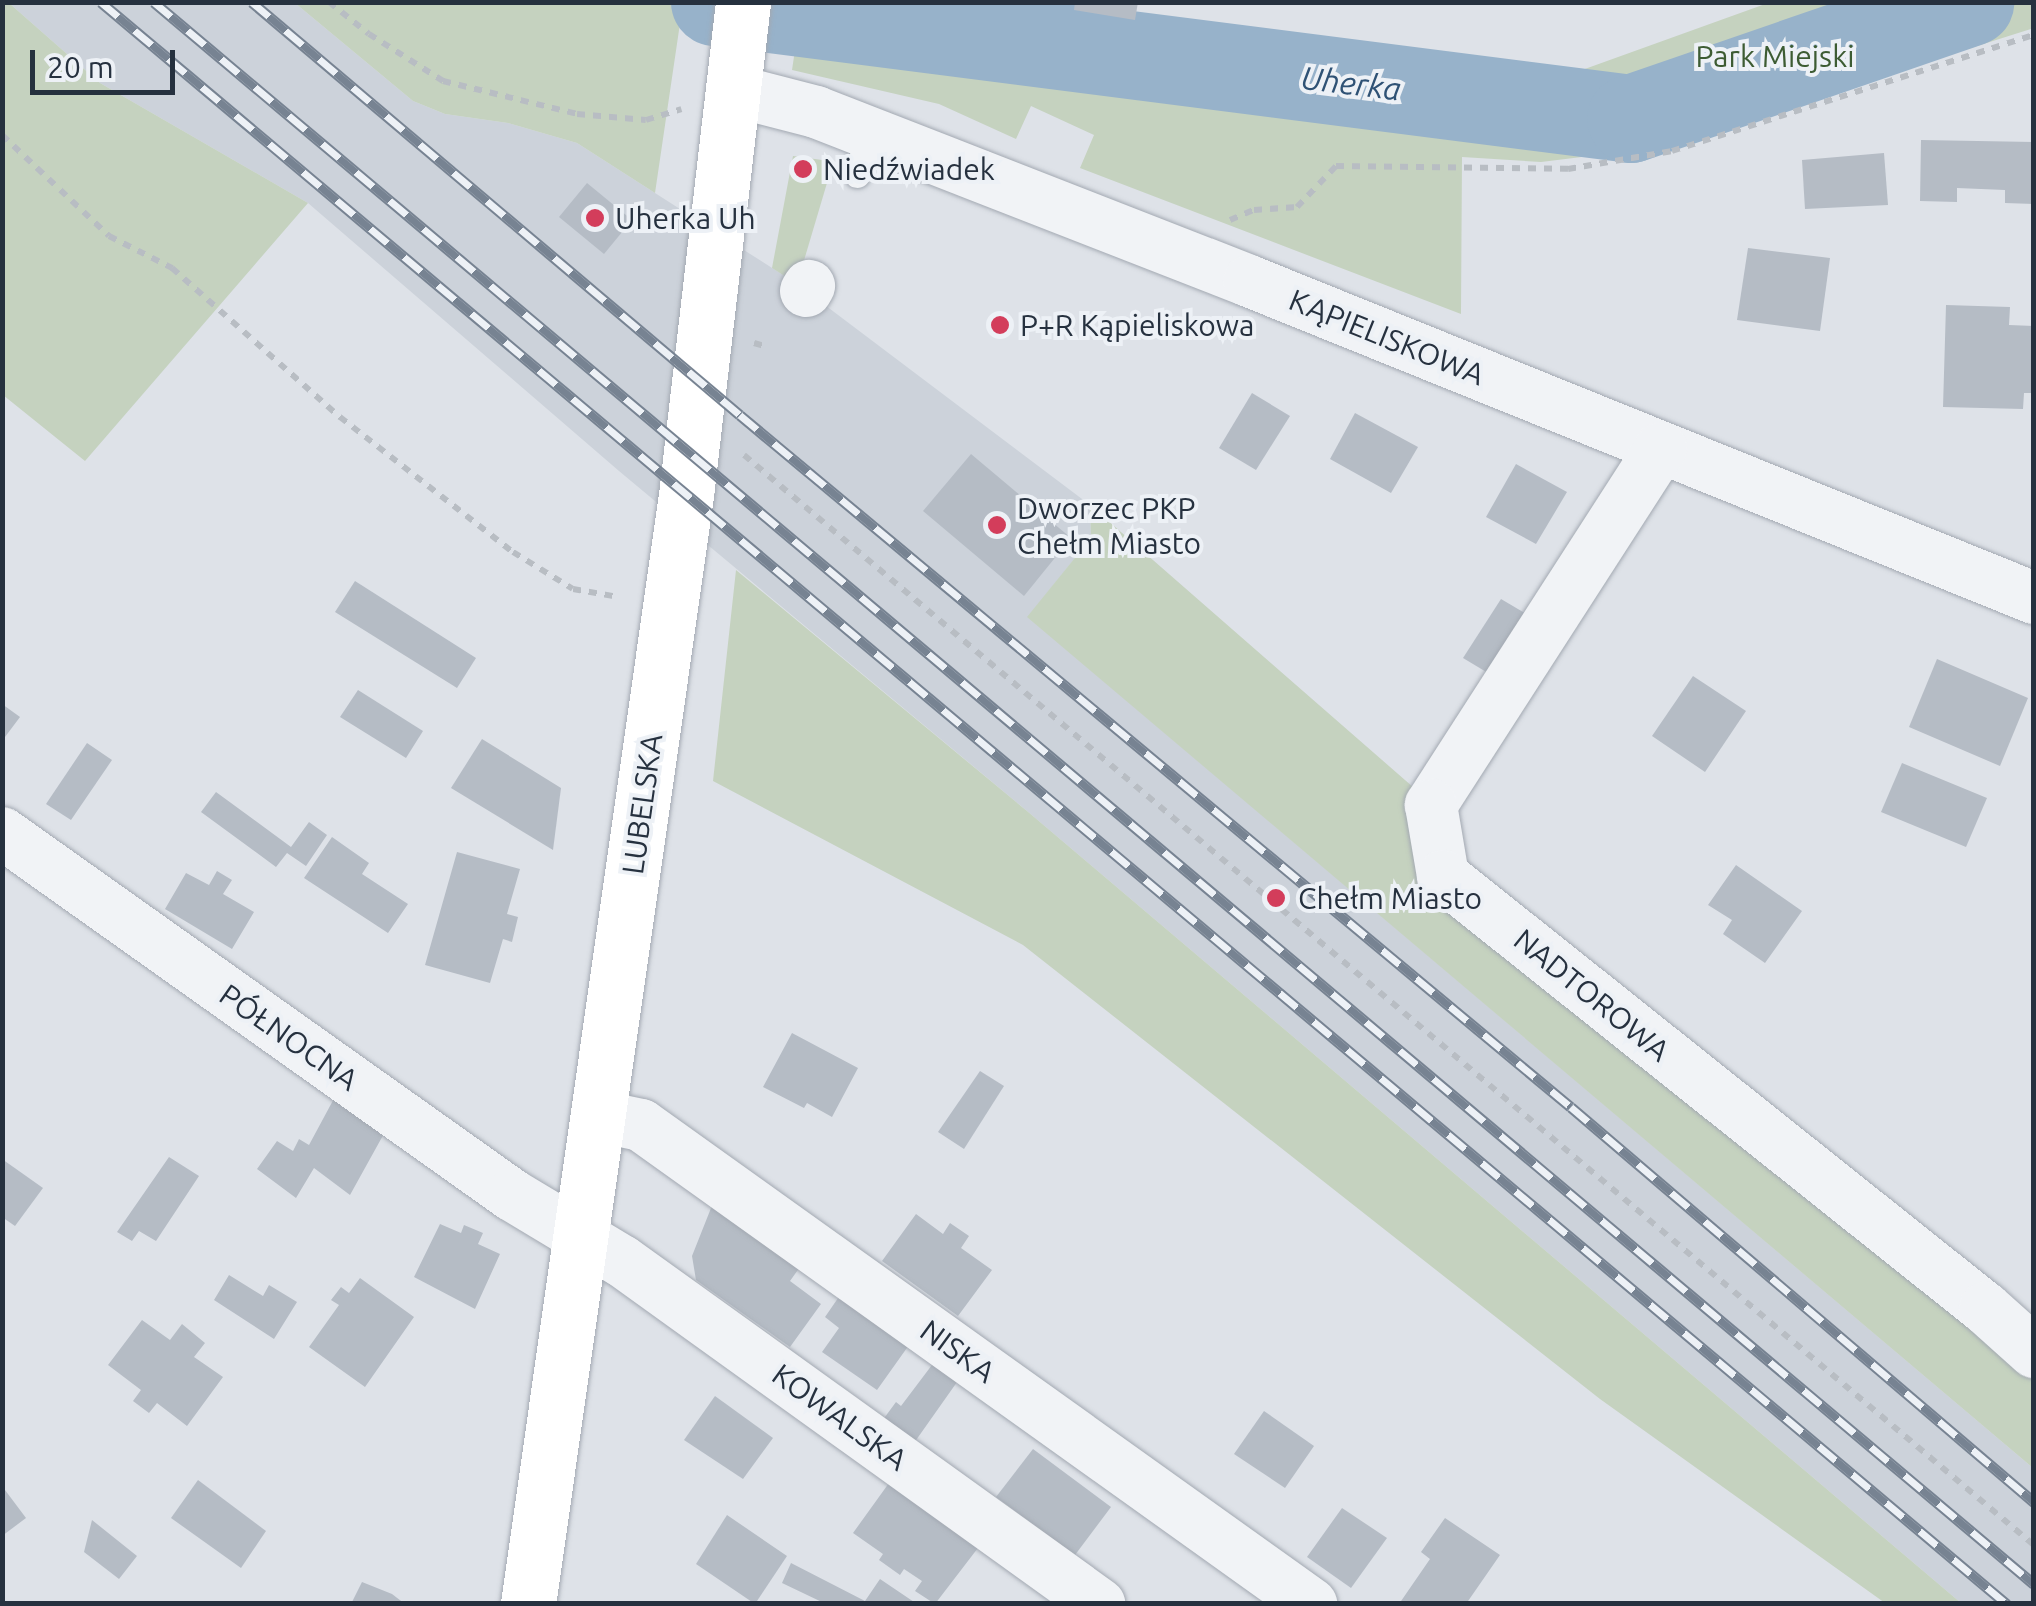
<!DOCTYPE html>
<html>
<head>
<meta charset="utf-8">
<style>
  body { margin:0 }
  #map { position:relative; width:2036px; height:1606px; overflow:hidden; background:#dee2e8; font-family:Ubuntu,sans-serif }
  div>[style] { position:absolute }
  .built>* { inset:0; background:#ccd2da }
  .green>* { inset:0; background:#c5d2bf }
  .river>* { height:88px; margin:-44px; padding:0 44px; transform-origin:44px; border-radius:44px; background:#97b2ca }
  .building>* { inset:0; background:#b5bcc5 }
  .path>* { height:6px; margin-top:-3px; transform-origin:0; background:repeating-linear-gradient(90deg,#b8bdc3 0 8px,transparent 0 16px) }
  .roads { filter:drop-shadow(0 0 2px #a3a9b2) drop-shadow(0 0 2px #a3a9b2) }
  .lane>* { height:25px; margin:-12.5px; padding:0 12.5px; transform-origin:12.5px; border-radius:12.5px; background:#f1f3f6 }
  .street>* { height:52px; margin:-26px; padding:0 26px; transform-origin:26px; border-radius:26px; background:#f1f3f6 }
  .secondary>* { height:55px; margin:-27.5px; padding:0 27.5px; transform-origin:27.5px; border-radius:27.5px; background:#fff }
  .rail>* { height:11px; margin-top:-5.5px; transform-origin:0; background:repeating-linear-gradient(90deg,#edf1f6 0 22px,#778392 0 44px); box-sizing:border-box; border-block:2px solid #778392 }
  .dots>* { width:28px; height:28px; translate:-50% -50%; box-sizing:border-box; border:5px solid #edf1f6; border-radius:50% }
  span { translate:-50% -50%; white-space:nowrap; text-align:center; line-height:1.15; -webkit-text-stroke:8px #edf1f6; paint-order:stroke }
  .park-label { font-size:30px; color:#3d5c33 }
  .poi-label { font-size:30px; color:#26313f }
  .left { translate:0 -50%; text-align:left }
  .street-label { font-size:30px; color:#26313f }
  .water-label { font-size:32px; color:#2f5275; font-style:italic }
  .frame { position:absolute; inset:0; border:5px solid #26313f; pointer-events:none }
  .scale { position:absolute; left:30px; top:50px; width:145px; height:45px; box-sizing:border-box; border:5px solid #26313f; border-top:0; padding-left:12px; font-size:30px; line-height:35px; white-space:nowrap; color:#26313f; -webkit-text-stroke:8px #edf1f6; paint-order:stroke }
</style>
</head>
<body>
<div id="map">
  <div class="built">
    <i style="clip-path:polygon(9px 3px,295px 3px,413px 101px,445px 114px,508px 123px,577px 143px,797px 284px,1090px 505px,1091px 538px,1028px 617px,2033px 1468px,2033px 1603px,1961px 1603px,1027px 811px,619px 471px,308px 203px,100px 83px)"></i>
  </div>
  <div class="green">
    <i style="clip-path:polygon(2px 3px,9px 3px,100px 83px,308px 203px,85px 461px,3px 395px)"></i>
    <i style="clip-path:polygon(295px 3px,683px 3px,655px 193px,577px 143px,508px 123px,445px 114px,413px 101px)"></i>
    <i style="clip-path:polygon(802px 3px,1472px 75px,1475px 60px,1582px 70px,1768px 3px,2033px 3px,2034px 28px,1655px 148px,1541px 162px,1462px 157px,1461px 314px,1080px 168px,1094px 135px,1031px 106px,1016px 139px,939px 104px,792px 70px)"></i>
    <i style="clip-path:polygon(793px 156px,822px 160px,827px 183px,797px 284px,772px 268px)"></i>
    <i style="clip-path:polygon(1090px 505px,1421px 794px,1443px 876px,2033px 1363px,2033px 1468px,1027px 617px,1091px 538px)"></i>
    <i style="clip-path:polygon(736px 570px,1027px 811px,1961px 1603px,1885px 1603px,1600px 1399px,1023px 945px,713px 781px)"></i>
  </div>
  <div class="river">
    <i style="left:715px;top:2px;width:923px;rotate:7.28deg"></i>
    <i style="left:1631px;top:119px;width:359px;rotate:-19deg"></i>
  </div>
  <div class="building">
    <i style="clip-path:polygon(1075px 2px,1138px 2px,1135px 20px,1074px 10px)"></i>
    <i style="clip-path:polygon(1921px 140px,2034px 142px,2034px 204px,2005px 203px,2005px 190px,1957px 188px,1957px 202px,1920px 201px)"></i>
    <i style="clip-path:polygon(1884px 153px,1888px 205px,1805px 209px,1802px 160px)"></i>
    <i style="clip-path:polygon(587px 183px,632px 220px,604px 254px,559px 217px)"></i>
    <i style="clip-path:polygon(1748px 248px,1830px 258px,1820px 331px,1737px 320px)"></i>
    <i style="clip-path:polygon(1946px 305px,2010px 307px,2009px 325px,2034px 326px,2034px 393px,2024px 393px,2023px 409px,1943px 407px)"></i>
    <i style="clip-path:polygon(1252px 393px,1290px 416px,1256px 470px,1219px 448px)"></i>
    <i style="clip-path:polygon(1355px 413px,1418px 447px,1391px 493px,1330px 459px)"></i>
    <i style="clip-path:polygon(971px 454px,1071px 538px,1024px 596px,923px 511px)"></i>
    <i style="clip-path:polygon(1516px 464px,1567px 492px,1536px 544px,1486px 517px)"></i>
    <i style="clip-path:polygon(355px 581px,476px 658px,457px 688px,335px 612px)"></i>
    <i style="clip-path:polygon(1501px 599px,1530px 616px,1493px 676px,1463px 658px)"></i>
    <i style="clip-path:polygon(1937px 659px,2028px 698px,2000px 766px,1909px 727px)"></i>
    <i style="clip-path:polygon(1693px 676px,1746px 711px,1705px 772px,1652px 736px)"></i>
    <i style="clip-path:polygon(358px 690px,423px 731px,406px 758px,340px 717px)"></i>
    <i style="clip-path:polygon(2px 704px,20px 717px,2px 741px)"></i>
    <i style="clip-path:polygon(482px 739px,561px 788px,553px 850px,451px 788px)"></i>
    <i style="clip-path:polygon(87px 743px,112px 760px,71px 820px,46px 804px)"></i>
    <i style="clip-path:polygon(1902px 763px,1987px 798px,1966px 847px,1881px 812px)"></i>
    <i style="clip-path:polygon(216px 792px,291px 847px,309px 822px,327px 835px,306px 866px,287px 853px,276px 867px,201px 812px)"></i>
    <i style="clip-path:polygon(332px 837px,369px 863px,362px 874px,408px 904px,388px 933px,304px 878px)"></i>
    <i style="clip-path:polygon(457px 852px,520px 869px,507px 914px,518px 917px,512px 942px,503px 939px,490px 983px,425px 965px)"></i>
    <i style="clip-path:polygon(1736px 865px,1802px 911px,1765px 963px,1723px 934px,1732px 920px,1708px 905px)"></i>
    <i style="clip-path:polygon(217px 871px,232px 880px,223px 894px,254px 912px,232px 949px,165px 909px,186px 873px,209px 885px)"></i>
    <i style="clip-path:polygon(792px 1033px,858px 1068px,832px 1117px,807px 1103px,804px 1108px,763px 1087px)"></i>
    <i style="clip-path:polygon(980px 1071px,1004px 1086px,964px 1149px,938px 1132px)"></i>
    <i style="clip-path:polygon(337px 1093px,386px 1130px,350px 1195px,314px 1168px,296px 1198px,257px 1169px,277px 1141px,293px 1151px,299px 1139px,309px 1145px)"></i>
    <i style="clip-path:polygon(169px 1157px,199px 1176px,156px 1241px,139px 1231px,132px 1241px,117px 1232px)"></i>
    <i style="clip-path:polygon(2px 1159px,43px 1188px,15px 1226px,2px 1217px)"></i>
    <i style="clip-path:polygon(715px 1198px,805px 1260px,790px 1281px,821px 1304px,790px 1347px,696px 1280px,692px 1256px)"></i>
    <i style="clip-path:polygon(916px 1214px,943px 1234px,950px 1223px,969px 1236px,961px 1248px,992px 1270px,958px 1316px,882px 1261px)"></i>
    <i style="clip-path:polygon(440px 1224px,461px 1233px,464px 1225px,483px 1233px,478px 1244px,500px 1254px,475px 1309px,414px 1277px)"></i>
    <i style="clip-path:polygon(229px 1275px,263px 1296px,269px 1285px,297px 1302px,274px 1339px,214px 1300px)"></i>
    <i style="clip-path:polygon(360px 1278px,414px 1317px,365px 1387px,309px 1347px,339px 1305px,331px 1300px,341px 1287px,349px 1293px)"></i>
    <i style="clip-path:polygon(845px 1288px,914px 1338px,877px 1390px,822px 1352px,839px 1328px,825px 1317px)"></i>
    <i style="clip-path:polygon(142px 1320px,170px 1340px,182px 1324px,205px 1343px,194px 1357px,223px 1377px,187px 1426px,157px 1403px,149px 1413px,133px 1401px,141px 1390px,108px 1365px)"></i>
    <i style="clip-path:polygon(938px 1357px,962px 1375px,914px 1443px,882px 1421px,896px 1402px,901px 1406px)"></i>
    <i style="clip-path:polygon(715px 1396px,773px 1438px,743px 1479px,684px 1440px)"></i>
    <i style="clip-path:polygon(1264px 1411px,1314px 1446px,1285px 1488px,1234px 1454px)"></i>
    <i style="clip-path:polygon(1033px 1449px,1111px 1507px,1075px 1555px,996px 1497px)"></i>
    <i style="clip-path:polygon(198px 1480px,266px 1531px,241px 1568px,171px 1518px)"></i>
    <i style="clip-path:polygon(889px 1483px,981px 1544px,935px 1604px,915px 1591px,922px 1581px,904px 1569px,900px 1575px,879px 1560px,883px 1554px,853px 1533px)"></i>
    <i style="clip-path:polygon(2px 1486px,26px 1518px,2px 1536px)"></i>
    <i style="clip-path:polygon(1342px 1508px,1387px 1538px,1351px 1588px,1307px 1557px)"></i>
    <i style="clip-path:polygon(727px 1515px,787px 1556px,755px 1604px,696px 1564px)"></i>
    <i style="clip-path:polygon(1445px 1518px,1500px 1555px,1466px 1604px,1399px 1604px,1430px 1559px,1421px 1552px)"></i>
    <i style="clip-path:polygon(92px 1520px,137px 1556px,119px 1579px,84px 1552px)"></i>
    <i style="clip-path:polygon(791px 1563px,865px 1601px,880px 1579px,917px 1604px,826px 1604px,782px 1583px)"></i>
    <i style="clip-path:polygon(362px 1582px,392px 1594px,405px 1604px,351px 1604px)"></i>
  </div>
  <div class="path">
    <i style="left:329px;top:2px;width:51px;rotate:38.7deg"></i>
    <i style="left:369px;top:34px;width:88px;rotate:32.4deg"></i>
    <i style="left:443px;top:81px;width:138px;rotate:13.8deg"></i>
    <i style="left:577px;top:114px;width:69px;rotate:5deg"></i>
    <i style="left:646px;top:120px;width:37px;rotate:-17deg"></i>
    <i style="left:2px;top:135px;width:147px;rotate:43.3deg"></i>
    <i style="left:109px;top:236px;width:71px;rotate:26.9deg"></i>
    <i style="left:172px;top:268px;width:225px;rotate:41.6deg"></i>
    <i style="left:340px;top:417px;width:219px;rotate:38deg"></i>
    <i style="left:513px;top:552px;width:70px;rotate:31.7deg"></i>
    <i style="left:573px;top:589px;width:47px;rotate:9.9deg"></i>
    <i style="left:1230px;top:220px;width:26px;rotate:-23deg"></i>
    <i style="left:1254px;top:210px;width:43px;rotate:-4deg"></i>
    <i style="left:1297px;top:207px;width:57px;rotate:-46.4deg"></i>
    <i style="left:1336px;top:166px;width:232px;rotate:0.7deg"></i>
    <i style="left:1568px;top:169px;width:106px;rotate:-9.8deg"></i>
    <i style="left:1672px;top:151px;width:380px;rotate:-17.8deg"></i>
    <i style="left:754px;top:343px;width:15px;rotate:16deg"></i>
    <i style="left:744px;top:455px;width:1689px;rotate:40.2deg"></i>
  </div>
  <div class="roads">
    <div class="lane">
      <i style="left:857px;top:175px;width:44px;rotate:-75.7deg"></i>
    </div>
    <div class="street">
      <i style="left:735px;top:91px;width:84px;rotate:14.5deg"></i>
      <i style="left:816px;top:112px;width:465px;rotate:21.3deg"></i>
      <i style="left:1249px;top:281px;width:847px;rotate:21.99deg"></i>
      <i style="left:806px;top:291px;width:6px;rotate:-59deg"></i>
      <i style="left:1661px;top:448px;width:425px;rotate:122.8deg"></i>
      <i style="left:1431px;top:805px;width:72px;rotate:80.4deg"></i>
      <i style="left:1443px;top:876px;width:693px;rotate:38.56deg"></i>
      <i style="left:1985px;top:1308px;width:66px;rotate:41.9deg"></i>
      <i style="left:2px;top:833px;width:625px;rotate:35.37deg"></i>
      <i style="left:512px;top:1195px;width:128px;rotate:31deg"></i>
      <i style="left:622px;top:1261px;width:588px;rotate:35.72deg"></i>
      <i style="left:598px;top:1116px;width:44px;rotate:11.8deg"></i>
      <i style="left:641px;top:1125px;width:824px;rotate:35.56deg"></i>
    </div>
    <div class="secondary">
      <i style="left:528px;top:1604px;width:1120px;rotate:-81.89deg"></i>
      <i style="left:686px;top:495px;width:496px;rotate:-83.4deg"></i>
    </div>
  </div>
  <div class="rail">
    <i style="left:101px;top:2px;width:2490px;rotate:40.05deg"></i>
    <i style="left:154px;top:2px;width:2457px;rotate:40.08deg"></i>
    <i style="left:252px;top:2px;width:639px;rotate:40.24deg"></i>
    <i style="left:740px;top:415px;width:1081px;rotate:39.79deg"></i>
    <i style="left:1571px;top:1107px;width:609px;rotate:40.47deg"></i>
  </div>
  <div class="dots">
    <i style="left:803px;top:169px;background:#d33d5b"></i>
    <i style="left:595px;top:218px;background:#d33d5b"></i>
    <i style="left:1000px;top:325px;background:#d33d5b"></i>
    <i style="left:997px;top:525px;background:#d33d5b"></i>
    <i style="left:1276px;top:898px;background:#d33d5b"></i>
  </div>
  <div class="park-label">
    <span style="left:1775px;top:56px">Park Miejski</span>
  </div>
  <div class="poi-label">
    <span class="left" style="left:823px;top:169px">Niedźwiadek</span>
    <span class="left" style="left:615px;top:218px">Uherka Uh</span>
    <span class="left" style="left:1020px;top:325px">P+R Kąpieliskowa</span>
    <span class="left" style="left:1017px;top:525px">Dworzec PKP<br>Chełm Miasto</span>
    <span class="left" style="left:1298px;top:898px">Chełm Miasto</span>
  </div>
  <div class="street-label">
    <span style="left:1387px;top:337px;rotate:22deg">KĄPIELISKOWA</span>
    <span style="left:642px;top:804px;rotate:-82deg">LUBELSKA</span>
    <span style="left:1592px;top:995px;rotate:39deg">NADTOROWA</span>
    <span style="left:289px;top:1037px;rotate:35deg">PÓŁNOCNA</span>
    <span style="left:958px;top:1351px;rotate:36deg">NISKA</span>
    <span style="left:840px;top:1417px;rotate:36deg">KOWALSKA</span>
  </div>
  <div class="water-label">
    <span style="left:1351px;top:83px;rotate:7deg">Uherka</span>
  </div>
  <div class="frame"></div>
  <div class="scale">20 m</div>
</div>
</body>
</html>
